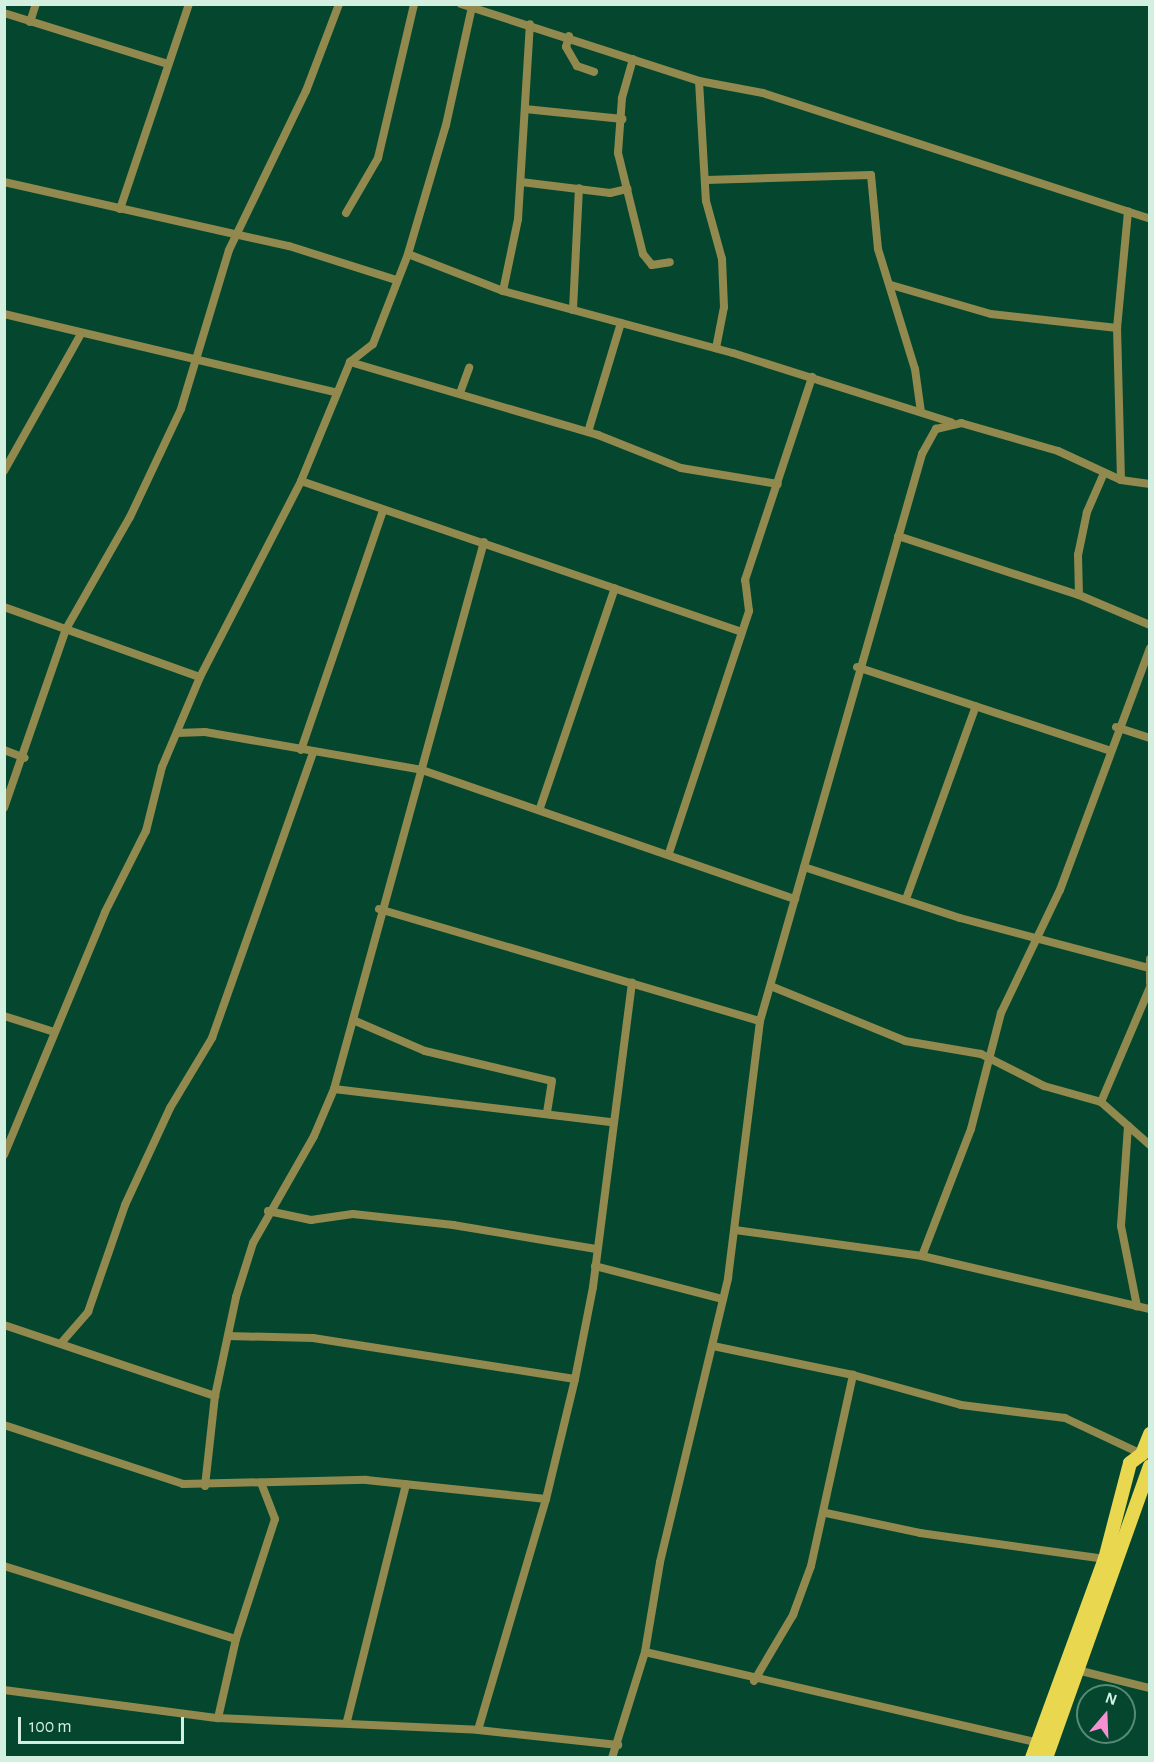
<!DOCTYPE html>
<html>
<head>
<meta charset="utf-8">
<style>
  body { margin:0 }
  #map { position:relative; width:1154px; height:1762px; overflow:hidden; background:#04462e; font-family:"Alegreya Sans",sans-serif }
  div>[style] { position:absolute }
  .minor>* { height:8px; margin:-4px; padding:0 4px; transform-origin:4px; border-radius:4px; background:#91894d }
  .primary>* { height:14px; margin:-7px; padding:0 7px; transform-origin:7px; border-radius:7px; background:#e9d74f }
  span { translate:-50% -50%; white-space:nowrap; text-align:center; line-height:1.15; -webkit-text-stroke:6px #04462e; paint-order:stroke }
  .frame { position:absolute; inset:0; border:6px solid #d2efdf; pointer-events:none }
  .north { position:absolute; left:1076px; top:1684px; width:60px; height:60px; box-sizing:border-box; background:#04462e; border:2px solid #568a75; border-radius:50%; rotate:19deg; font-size:16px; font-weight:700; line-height:24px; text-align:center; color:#d2efdf }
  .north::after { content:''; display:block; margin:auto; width:21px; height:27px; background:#f591d2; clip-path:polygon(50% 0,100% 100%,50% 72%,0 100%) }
  .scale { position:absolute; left:18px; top:1717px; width:166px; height:27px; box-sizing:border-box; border:3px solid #d2efdf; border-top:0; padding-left:8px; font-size:18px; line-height:21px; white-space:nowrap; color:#d2efdf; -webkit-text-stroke:4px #04462e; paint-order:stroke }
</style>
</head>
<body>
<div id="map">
  <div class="minor">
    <i style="left:461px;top:4px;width:250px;rotate:17.9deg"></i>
    <i style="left:699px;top:81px;width:65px;rotate:10.6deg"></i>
    <i style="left:763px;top:93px;width:407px;rotate:18deg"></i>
    <i style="left:4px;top:13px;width:172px;rotate:17.3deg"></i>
    <i style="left:30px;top:22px;width:19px;rotate:-72deg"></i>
    <i style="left:569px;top:36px;width:11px;rotate:105deg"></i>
    <i style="left:566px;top:47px;width:22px;rotate:60deg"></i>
    <i style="left:577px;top:66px;width:18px;rotate:19deg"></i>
    <i style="left:633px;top:59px;width:41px;rotate:105.8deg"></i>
    <i style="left:622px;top:98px;width:55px;rotate:94.2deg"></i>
    <i style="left:618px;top:153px;width:104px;rotate:76.1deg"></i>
    <i style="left:643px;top:254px;width:14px;rotate:51deg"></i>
    <i style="left:652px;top:265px;width:18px;rotate:-9deg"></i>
    <i style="left:699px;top:81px;width:120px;rotate:86.7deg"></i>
    <i style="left:706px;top:201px;width:60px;rotate:74.6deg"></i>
    <i style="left:722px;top:259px;width:48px;rotate:87.6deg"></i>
    <i style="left:724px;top:307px;width:42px;rotate:101deg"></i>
    <i style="left:525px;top:109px;width:98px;rotate:5.9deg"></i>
    <i style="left:706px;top:180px;width:165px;rotate:-1.7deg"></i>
    <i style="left:871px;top:175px;width:74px;rotate:84.6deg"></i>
    <i style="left:878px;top:249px;width:126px;rotate:72.9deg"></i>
    <i style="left:915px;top:369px;width:43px;rotate:82.1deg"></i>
    <i style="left:4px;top:182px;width:292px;rotate:12.7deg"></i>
    <i style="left:289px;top:246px;width:112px;rotate:17.6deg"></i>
    <i style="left:521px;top:182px;width:90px;rotate:7deg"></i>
    <i style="left:610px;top:193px;width:18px;rotate:-13deg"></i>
    <i style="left:120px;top:209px;width:216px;rotate:-71.4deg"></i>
    <i style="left:346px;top:213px;width:64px;rotate:-59.8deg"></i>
    <i style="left:378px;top:158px;width:158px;rotate:-76.8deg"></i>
    <i style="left:408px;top:254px;width:102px;rotate:21.3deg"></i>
    <i style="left:503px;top:291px;width:238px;rotate:15.1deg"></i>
    <i style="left:733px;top:353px;width:229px;rotate:17.6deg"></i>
    <i style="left:891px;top:285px;width:104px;rotate:16.2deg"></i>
    <i style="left:991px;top:314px;width:127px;rotate:6.3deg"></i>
    <i style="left:503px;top:291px;width:74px;rotate:-78.2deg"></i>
    <i style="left:518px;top:219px;width:195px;rotate:-86.5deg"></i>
    <i style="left:573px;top:310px;width:122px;rotate:-87.2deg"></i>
    <i style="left:4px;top:314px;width:340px;rotate:13.3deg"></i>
    <i style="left:350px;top:362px;width:259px;rotate:16.4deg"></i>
    <i style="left:598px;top:435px;width:89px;rotate:21.7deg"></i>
    <i style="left:681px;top:468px;width:98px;rotate:9.4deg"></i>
    <i style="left:460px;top:393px;width:27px;rotate:-70deg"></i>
    <i style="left:588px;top:432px;width:114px;rotate:-73.2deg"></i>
    <i style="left:4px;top:471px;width:157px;rotate:-60.7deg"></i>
    <i style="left:1104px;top:473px;width:43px;rotate:113.6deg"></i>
    <i style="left:1087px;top:512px;width:44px;rotate:101.8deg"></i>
    <i style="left:1078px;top:555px;width:40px;rotate:88.6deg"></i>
    <i style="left:1079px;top:595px;width:77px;rotate:22.9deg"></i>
    <i style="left:1121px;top:480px;width:152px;rotate:-91.5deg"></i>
    <i style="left:1117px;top:328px;width:117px;rotate:-84.6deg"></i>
    <i style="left:301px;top:481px;width:466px;rotate:18.9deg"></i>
    <i style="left:898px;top:536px;width:190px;rotate:18.1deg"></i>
    <i style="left:4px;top:607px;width:208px;rotate:19.7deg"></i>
    <i style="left:857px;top:667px;width:264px;rotate:18.3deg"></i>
    <i style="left:1116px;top:727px;width:36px;rotate:18deg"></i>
    <i style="left:177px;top:733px;width:28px;rotate:-2deg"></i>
    <i style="left:205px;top:732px;width:220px;rotate:9.9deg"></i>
    <i style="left:422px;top:770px;width:395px;rotate:19.1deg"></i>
    <i style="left:4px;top:750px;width:22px;rotate:21deg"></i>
    <i style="left:301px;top:750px;width:254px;rotate:-71.1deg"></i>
    <i style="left:4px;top:808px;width:189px;rotate:-70.9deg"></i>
    <i style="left:66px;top:629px;width:129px;rotate:-60.3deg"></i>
    <i style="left:130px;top:517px;width:119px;rotate:-64.7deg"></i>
    <i style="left:181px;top:409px;width:166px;rotate:-73.2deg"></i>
    <i style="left:229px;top:250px;width:177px;rotate:-64.2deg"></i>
    <i style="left:306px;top:91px;width:93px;rotate:-69.2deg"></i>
    <i style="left:540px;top:808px;width:232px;rotate:-71.2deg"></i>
    <i style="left:669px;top:853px;width:255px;rotate:-71.7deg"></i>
    <i style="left:749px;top:611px;width:31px;rotate:-97deg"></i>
    <i style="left:745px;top:580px;width:214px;rotate:-71.7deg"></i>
    <i style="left:804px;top:867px;width:164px;rotate:18.1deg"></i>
    <i style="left:960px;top:918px;width:192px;rotate:14.8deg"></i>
    <i style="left:906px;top:899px;width:205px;rotate:-70.1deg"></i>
    <i style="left:379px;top:909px;width:397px;rotate:16.4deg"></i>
    <i style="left:1150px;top:959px;width:24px;rotate:90deg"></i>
    <i style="left:773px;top:987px;width:143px;rotate:22.2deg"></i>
    <i style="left:905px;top:1041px;width:77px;rotate:9.7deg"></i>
    <i style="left:981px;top:1054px;width:71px;rotate:26.9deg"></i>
    <i style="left:1044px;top:1086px;width:59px;rotate:15.7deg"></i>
    <i style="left:1101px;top:1102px;width:65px;rotate:41.3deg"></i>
    <i style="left:4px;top:1016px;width:52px;rotate:17.7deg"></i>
    <i style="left:353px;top:1020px;width:78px;rotate:23.3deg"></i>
    <i style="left:425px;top:1051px;width:130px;rotate:13.3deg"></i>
    <i style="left:552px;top:1081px;width:33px;rotate:99deg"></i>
    <i style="left:334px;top:1089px;width:278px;rotate:6.8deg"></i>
    <i style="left:1101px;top:1102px;width:125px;rotate:-66.9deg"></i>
    <i style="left:1128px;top:1126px;width:100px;rotate:94deg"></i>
    <i style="left:1121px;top:1226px;width:82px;rotate:78.7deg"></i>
    <i style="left:4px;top:1155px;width:263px;rotate:-67.4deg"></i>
    <i style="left:105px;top:912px;width:91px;rotate:-63.2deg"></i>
    <i style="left:146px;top:831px;width:66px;rotate:-76deg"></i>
    <i style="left:162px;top:767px;width:98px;rotate:-67.1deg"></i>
    <i style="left:200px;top:677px;width:220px;rotate:-62.7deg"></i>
    <i style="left:301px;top:481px;width:129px;rotate:-67.6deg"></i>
    <i style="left:350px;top:362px;width:29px;rotate:-38deg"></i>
    <i style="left:373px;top:344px;width:97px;rotate:-68.7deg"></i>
    <i style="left:408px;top:254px;width:134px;rotate:-73.6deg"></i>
    <i style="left:446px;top:125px;width:121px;rotate:-77.6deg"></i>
    <i style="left:268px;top:1211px;width:44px;rotate:11.8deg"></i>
    <i style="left:311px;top:1220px;width:42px;rotate:-8.1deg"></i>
    <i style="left:353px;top:1214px;width:101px;rotate:6.3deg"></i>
    <i style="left:453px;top:1225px;width:145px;rotate:9.5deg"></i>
    <i style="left:735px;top:1230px;width:189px;rotate:7.9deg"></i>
    <i style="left:922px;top:1256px;width:234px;rotate:13.1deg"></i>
    <i style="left:922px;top:1256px;width:136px;rotate:-68.9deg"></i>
    <i style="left:971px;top:1129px;width:120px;rotate:-75.5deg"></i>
    <i style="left:1001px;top:1013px;width:136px;rotate:-64.4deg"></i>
    <i style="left:1060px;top:890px;width:258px;rotate:-69.6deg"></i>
    <i style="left:595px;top:1266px;width:132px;rotate:14.5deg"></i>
    <i style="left:4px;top:1325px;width:223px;rotate:18.6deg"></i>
    <i style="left:228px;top:1336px;width:85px;rotate:1.3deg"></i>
    <i style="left:313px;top:1338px;width:265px;rotate:8.9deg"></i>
    <i style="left:62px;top:1342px;width:40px;rotate:-49deg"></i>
    <i style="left:88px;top:1312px;width:113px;rotate:-70.9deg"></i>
    <i style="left:125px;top:1205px;width:107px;rotate:-65.1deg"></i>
    <i style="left:170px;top:1108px;width:82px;rotate:-59deg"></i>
    <i style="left:212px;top:1038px;width:303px;rotate:-70.5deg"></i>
    <i style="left:713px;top:1346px;width:143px;rotate:11.7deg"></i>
    <i style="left:853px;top:1375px;width:112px;rotate:15.5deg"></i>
    <i style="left:961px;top:1405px;width:105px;rotate:7.1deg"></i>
    <i style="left:1065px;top:1418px;width:85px;rotate:25.1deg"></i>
    <i style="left:4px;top:1425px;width:188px;rotate:18.2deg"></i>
    <i style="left:183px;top:1484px;width:183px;rotate:-1.3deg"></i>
    <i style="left:366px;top:1480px;width:181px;rotate:6deg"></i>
    <i style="left:205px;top:1486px;width:91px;rotate:-83.7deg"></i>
    <i style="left:215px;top:1396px;width:101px;rotate:-78deg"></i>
    <i style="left:236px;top:1297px;width:57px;rotate:-72.5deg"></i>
    <i style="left:253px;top:1243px;width:123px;rotate:-60.3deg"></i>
    <i style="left:314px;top:1136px;width:51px;rotate:-66.9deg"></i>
    <i style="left:334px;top:1089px;width:567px;rotate:-74.67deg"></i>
    <i style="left:826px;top:1513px;width:96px;rotate:12deg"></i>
    <i style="left:920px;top:1533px;width:187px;rotate:8deg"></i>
    <i style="left:4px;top:1566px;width:243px;rotate:17.5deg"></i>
    <i style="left:236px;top:1639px;width:81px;rotate:102.8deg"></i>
    <i style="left:236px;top:1639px;width:126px;rotate:-72deg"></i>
    <i style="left:275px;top:1519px;width:39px;rotate:-111deg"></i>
    <i style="left:645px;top:1652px;width:403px;rotate:13deg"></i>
    <i style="left:1077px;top:1670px;width:75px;rotate:13.9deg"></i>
    <i style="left:754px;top:1681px;width:77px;rotate:-59.4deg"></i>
    <i style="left:793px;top:1615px;width:52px;rotate:-69.8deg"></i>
    <i style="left:811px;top:1566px;width:196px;rotate:-77.6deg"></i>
    <i style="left:4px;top:1690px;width:216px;rotate:7.5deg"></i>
    <i style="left:218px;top:1718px;width:260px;rotate:2.6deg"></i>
    <i style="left:478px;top:1730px;width:141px;rotate:6.1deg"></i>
    <i style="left:347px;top:1721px;width:244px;rotate:-76deg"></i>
    <i style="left:478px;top:1730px;width:241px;rotate:-73.6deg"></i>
    <i style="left:546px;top:1499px;width:123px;rotate:-76.4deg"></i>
    <i style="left:575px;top:1379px;width:94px;rotate:-78.9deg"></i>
    <i style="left:593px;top:1287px;width:307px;rotate:-82.7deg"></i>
    <i style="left:612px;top:1758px;width:111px;rotate:-72.7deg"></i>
    <i style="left:645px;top:1652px;width:91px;rotate:-80.5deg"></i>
    <i style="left:660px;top:1562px;width:292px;rotate:-76.5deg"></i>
    <i style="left:728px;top:1278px;width:259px;rotate:-82.9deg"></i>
    <i style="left:760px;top:1021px;width:590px;rotate:-74.05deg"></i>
    <i style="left:922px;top:454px;width:29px;rotate:-61deg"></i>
    <i style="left:936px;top:429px;width:26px;rotate:-13deg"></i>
    <i style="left:961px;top:423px;width:101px;rotate:16.1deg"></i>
    <i style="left:1058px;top:451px;width:69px;rotate:24.7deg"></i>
    <i style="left:1121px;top:480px;width:29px;rotate:8deg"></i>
  </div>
  <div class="primary">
    <i style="left:1032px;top:1758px;width:212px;rotate:-69.9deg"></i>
    <i style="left:1105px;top:1559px;width:99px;rotate:-75.4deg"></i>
    <i style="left:1130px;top:1463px;width:15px;rotate:-37deg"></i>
    <i style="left:1142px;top:1454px;width:22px;rotate:-68deg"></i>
    <i style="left:1046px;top:1758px;width:310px;rotate:-70.4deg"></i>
  </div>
  <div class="frame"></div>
  <div class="north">N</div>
  <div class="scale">100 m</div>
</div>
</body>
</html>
